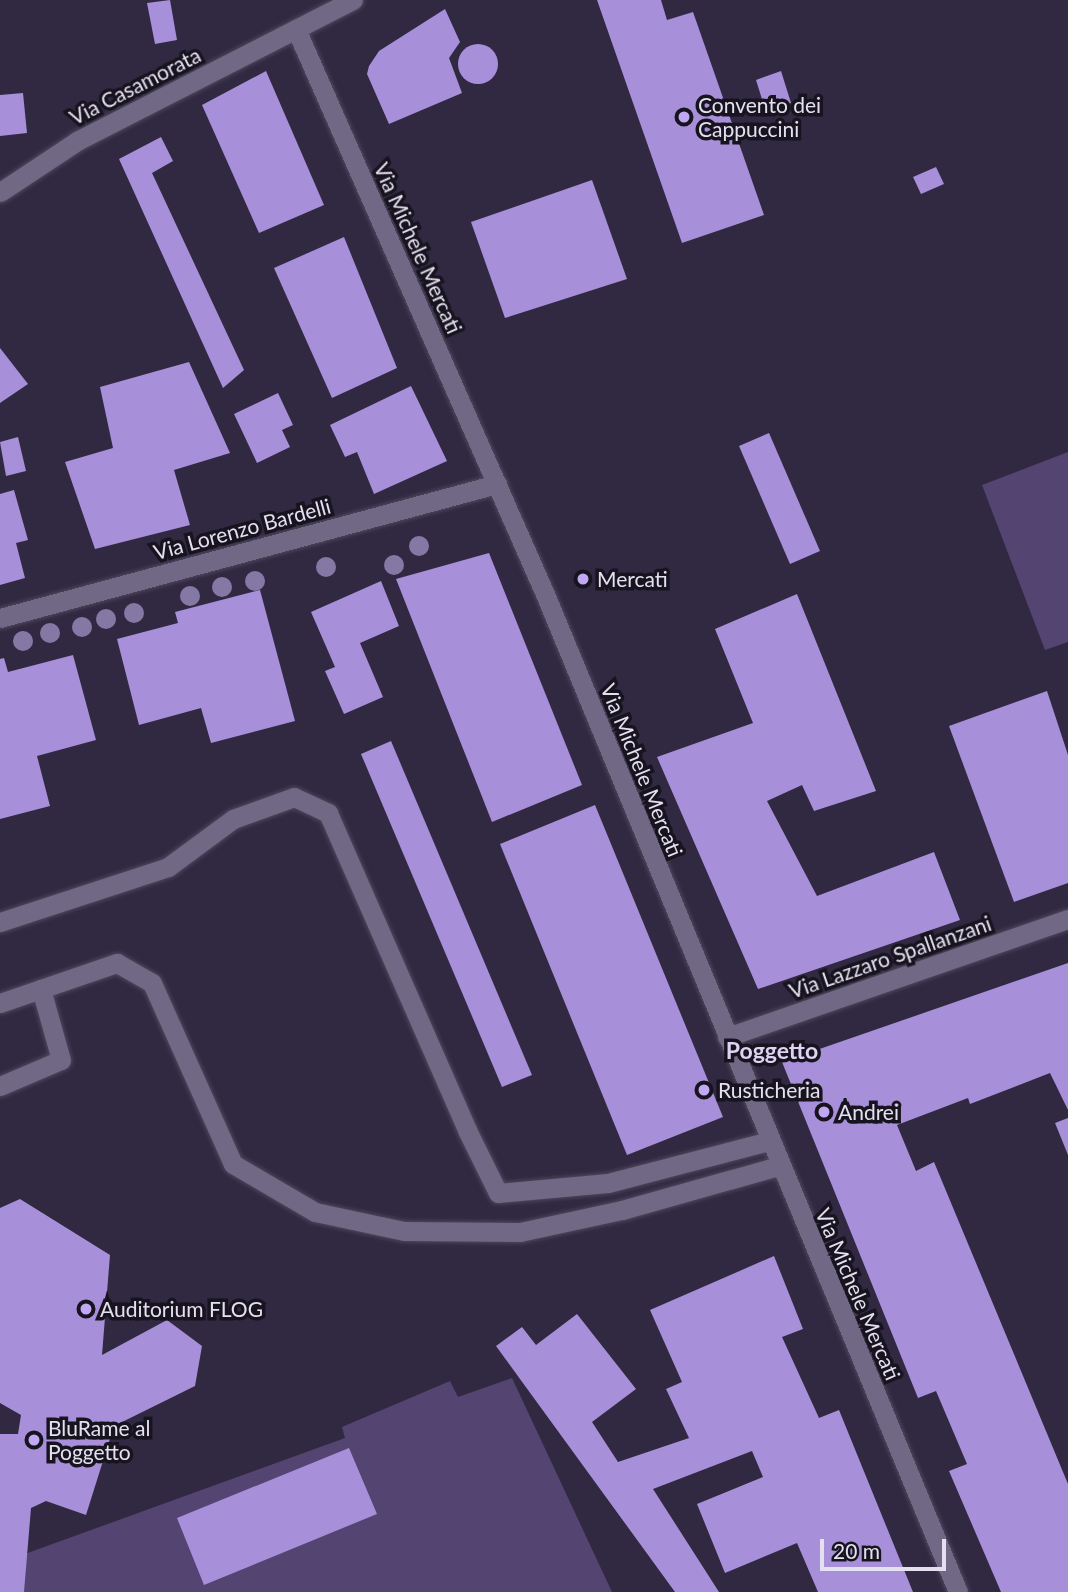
<!DOCTYPE html>
<html>
<head>
<meta charset="utf-8">
<style>
  body { margin:0 }
  #map { position:relative; width:1068px; height:1592px; overflow:hidden; background:#312942; font-family:Lato,sans-serif }
  div>[style] { position:absolute }
  .green>* { inset:0; background:#544471 }
  .building>* { inset:0; background:#a88fda }
  .round { border-radius:50% }
  .roads { filter:drop-shadow(0 0 2px #4e475c) drop-shadow(0 0 2px #4e475c) }
  .service>* { height:19px; margin:-9.5px; padding:0 9.5px; transform-origin:9.5px; border-radius:9.5px; background:#706884 }
  .minor>* { height:19px; margin:-9.5px; padding:0 9.5px; transform-origin:9.5px; border-radius:9.5px; background:#706884 }
  .trees>* { width:20px; height:20px; margin:-10px; border-radius:50%; background:#8678a4 }
  .dots>* { width:19px; height:19px; translate:-50% -50%; box-sizing:border-box; border:4px solid #18141f; border-radius:50% }
  span { translate:-50% -50%; white-space:nowrap; text-align:center; line-height:1.15; -webkit-text-stroke:7px #18141f; paint-order:stroke }
  .street-label { font-size:21px; color:#e4e0f0 }
  .poi-label { font-size:21px; color:#e4e0f0 }
  .left { translate:0 -50%; text-align:left }
  .neighbourhood-label { font-size:23px; color:#ddd3f3; font-weight:700 }
  .scale { position:absolute; left:820px; top:1539px; width:126px; height:32px; box-sizing:border-box; border:4px solid #e4e0f0; border-top:0; padding-left:9px; font-size:21px; line-height:24px; white-space:nowrap; color:#e4e0f0; -webkit-text-stroke:5px #18141f; paint-order:stroke }
</style>
</head>
<body>
<div id="map">
  <div class="green">
    <i style="clip-path:polygon(1068px 452px,1068px 642px,1045px 650px,982px 485px)"></i>
    <i style="clip-path:polygon(512px 1378px,612px 1592px,0 1592px,0 1563px,345px 1438px,342px 1427px,450px 1381px,458px 1397px)"></i>
  </div>
  <div class="building">
    <i style="clip-path:polygon(170px 0,177px 40px,155px 44px,147px 3px)"></i>
    <i style="clip-path:polygon(597px 0,661px 0,667px 20px,693px 12px,764px 215px,682px 243px)"></i>
    <i style="clip-path:polygon(445px 9px,460px 42px,449px 58px,462px 93px,389px 124px,367px 74px,369px 66px,379px 51px)"></i>
    <i class="round" style="left:458px;top:44px;width:40px;height:40px"></i>
    <i style="clip-path:polygon(266px 71px,324px 205px,259px 233px,202px 105px)"></i>
    <i style="clip-path:polygon(781px 71px,791px 103px,766px 112px,756px 80px)"></i>
    <i style="clip-path:polygon(23px 93px,27px 133px,0 136px,0 95px)"></i>
    <i style="clip-path:polygon(161px 137px,173px 161px,152px 173px,244px 370px,223px 388px,119px 159px)"></i>
    <i style="clip-path:polygon(936px 167px,944px 184px,921px 194px,913px 177px)"></i>
    <i style="clip-path:polygon(592px 180px,627px 279px,505px 318px,471px 222px)"></i>
    <i style="clip-path:polygon(344px 237px,397px 368px,332px 398px,274px 268px)"></i>
    <i style="clip-path:polygon(0 348px,28px 384px,0 403px)"></i>
    <i style="clip-path:polygon(189px 362px,230px 453px,174px 470px,190px 525px,95px 549px,65px 462px,113px 448px,100px 387px)"></i>
    <i style="clip-path:polygon(411px 386px,447px 461px,374px 494px,357px 452px,345px 457px,330px 425px)"></i>
    <i style="clip-path:polygon(278px 393px,293px 425px,282px 430px,290px 447px,257px 463px,234px 414px)"></i>
    <i style="clip-path:polygon(769px 433px,820px 551px,790px 564px,739px 446px)"></i>
    <i style="clip-path:polygon(18px 437px,26px 471px,6px 476px,0 442px)"></i>
    <i style="clip-path:polygon(14px 490px,28px 540px,16px 543px,25px 578px,0 585px,0 494px)"></i>
    <i style="clip-path:polygon(489px 553px,582px 785px,492px 822px,396px 579px)"></i>
    <i style="clip-path:polygon(381px 581px,399px 626px,360px 643px,383px 697px,344px 714px,325px 671px,335px 667px,311px 612px)"></i>
    <i style="clip-path:polygon(260px 590px,295px 721px,211px 743px,201px 708px,139px 725px,117px 639px,178px 623px,175px 612px)"></i>
    <i style="clip-path:polygon(797px 594px,876px 791px,814px 811px,802px 785px,767px 801px,817px 896px,934px 852px,960px 920px,758px 989px,657px 757px,753px 723px,715px 629px)"></i>
    <i style="clip-path:polygon(73px 655px,96px 740px,37px 756px,50px 806px,0 819px,0 659px,4px 658px,8px 672px)"></i>
    <i style="clip-path:polygon(1047px 691px,1068px 755px,1068px 883px,1014px 902px,949px 726px)"></i>
    <i style="clip-path:polygon(391px 741px,532px 1075px,502px 1087px,361px 754px)"></i>
    <i style="clip-path:polygon(595px 805px,723px 1117px,627px 1155px,500px 844px)"></i>
    <i style="clip-path:polygon(1068px 963px,1068px 1110px,1050px 1073px,970px 1104px,968px 1098px,897px 1125px,916px 1171px,934px 1162px,1068px 1484px,1068px 1592px,1001px 1592px,949px 1471px,967px 1464px,936px 1391px,918px 1398px,782px 1062px)"></i>
    <i style="clip-path:polygon(1068px 1118px,1068px 1155px,1055px 1123px)"></i>
    <i style="clip-path:polygon(20px 1199px,110px 1255px,102px 1355px,167px 1320px,202px 1346px,195px 1386px,114px 1426px,86px 1515px,46px 1501px,31px 1508px,24px 1592px,0 1592px,0 1434px,18px 1434px,21px 1415px,0 1403px,0 1208px)"></i>
    <i style="clip-path:polygon(774px 1256px,803px 1329px,782px 1337px,819px 1418px,839px 1410px,913px 1592px,818px 1592px,797px 1543px,725px 1573px,697px 1504px,763px 1477px,752px 1451px,653px 1489px,719px 1592px,675px 1592px,496px 1346px,522px 1327px,536px 1345px,577px 1314px,636px 1389px,592px 1422px,618px 1462px,689px 1438px,666px 1389px,682px 1382px,650px 1310px)"></i>
    <i style="clip-path:polygon(349px 1448px,377px 1514px,204px 1585px,177px 1518px)"></i>
  </div>
  <div class="roads">
    <div class="service">
      <i style="left:0;top:922px;width:177px;rotate:-18.1deg"></i>
      <i style="left:168px;top:867px;width:81px;rotate:-36.4deg"></i>
      <i style="left:233px;top:819px;width:65px;rotate:-19.8deg"></i>
      <i style="left:294px;top:797px;width:38px;rotate:25deg"></i>
      <i style="left:328px;top:813px;width:346px;rotate:66.3deg"></i>
      <i style="left:467px;top:1130px;width:70px;rotate:63.8deg"></i>
      <i style="left:498px;top:1193px;width:110px;rotate:-5.2deg"></i>
      <i style="left:608px;top:1183px;width:166px;rotate:-14.6deg"></i>
      <i style="left:0;top:1003px;width:124px;rotate:-18.9deg"></i>
      <i style="left:117px;top:963px;width:40px;rotate:29.7deg"></i>
      <i style="left:152px;top:983px;width:198px;rotate:65.9deg"></i>
      <i style="left:233px;top:1164px;width:95px;rotate:30.3deg"></i>
      <i style="left:315px;top:1212px;width:91px;rotate:12.1deg"></i>
      <i style="left:404px;top:1231px;width:116px;rotate:0.5deg"></i>
      <i style="left:520px;top:1232px;width:104px;rotate:-12.2deg"></i>
      <i style="left:622px;top:1210px;width:163px;rotate:-15.7deg"></i>
      <i style="left:0;top:1086px;width:66px;rotate:-23.1deg"></i>
      <i style="left:61px;top:1060px;width:74px;rotate:-105.7deg"></i>
    </div>
    <div class="minor">
      <i style="left:296px;top:29px;width:617px;rotate:66.22deg"></i>
      <i style="left:545px;top:594px;width:1080px;rotate:67.52deg"></i>
      <i style="left:0;top:192px;width:92px;rotate:-33.5deg"></i>
      <i style="left:77px;top:141px;width:310px;rotate:-27.1deg"></i>
      <i style="left:0;top:618px;width:515px;rotate:-15.09deg"></i>
      <i style="left:727px;top:1037px;width:361px;rotate:-19.1deg"></i>
    </div>
  </div>
  <div class="trees">
    <i style="left:419px;top:546px"></i>
    <i style="left:394px;top:565px"></i>
    <i style="left:326px;top:567px"></i>
    <i style="left:255px;top:581px"></i>
    <i style="left:222px;top:587px"></i>
    <i style="left:190px;top:596px"></i>
    <i style="left:134px;top:613px"></i>
    <i style="left:106px;top:619px"></i>
    <i style="left:82px;top:627px"></i>
    <i style="left:50px;top:633px"></i>
    <i style="left:23px;top:641px"></i>
  </div>
  <div class="dots">
    <i style="left:684px;top:117px;background:#c1a8f3"></i>
    <i style="left:583px;top:579px;background:#c1a8f3"></i>
    <i style="left:704px;top:1090px;background:#c1a8f3"></i>
    <i style="left:824px;top:1112px;background:#c1a8f3"></i>
    <i style="left:86px;top:1309px;background:#c1a8f3"></i>
    <i style="left:34px;top:1440px;background:#c1a8f3"></i>
  </div>
  <div class="street-label">
    <span style="left:135px;top:86px;rotate:-27deg">Via Casamorata</span>
    <span style="left:418px;top:248px;rotate:66deg">Via Michele Mercati</span>
    <span style="left:242px;top:529px;rotate:-15deg">Via Lorenzo Bardelli</span>
    <span style="left:642px;top:770px;rotate:68deg">Via Michele Mercati</span>
    <span style="left:890px;top:957px;rotate:-19deg">Via Lazzaro Spallanzani</span>
    <span style="left:858px;top:1294px;rotate:67deg">Via Michele Mercati</span>
  </div>
  <div class="poi-label">
    <span class="left" style="left:698px;top:117px">Convento dei<br>Cappuccini</span>
    <span class="left" style="left:597px;top:579px">Mercati</span>
    <span class="left" style="left:718px;top:1090px">Rusticheria</span>
    <span class="left" style="left:838px;top:1112px">Andrei</span>
    <span class="left" style="left:100px;top:1309px">Auditorium FLOG</span>
    <span class="left" style="left:48px;top:1440px">BluRame al<br>Poggetto</span>
  </div>
  <div class="neighbourhood-label">
    <span style="left:772px;top:1050px">Poggetto</span>
  </div>
  <div class="scale">20 m</div>
</div>
</body>
</html>
